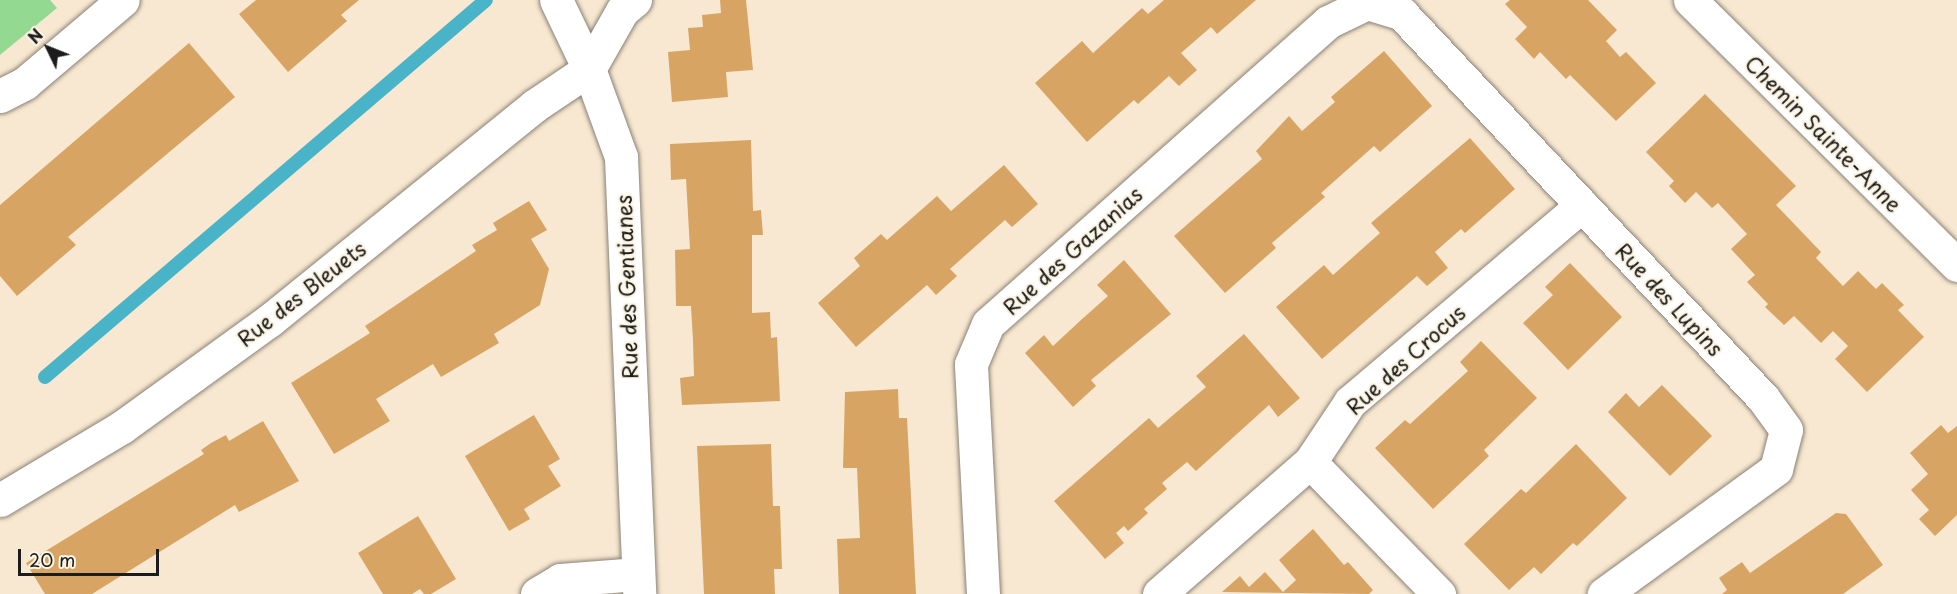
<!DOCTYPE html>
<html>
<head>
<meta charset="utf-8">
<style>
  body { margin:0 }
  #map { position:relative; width:1957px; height:594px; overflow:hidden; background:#f8e8d1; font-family:"Playpen Sans",sans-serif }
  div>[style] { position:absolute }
  .green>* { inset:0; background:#94d992 }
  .stream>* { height:14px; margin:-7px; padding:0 7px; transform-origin:7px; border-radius:7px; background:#49b4c7 }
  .building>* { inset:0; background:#d8a464 }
  .roads { filter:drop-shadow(0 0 2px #8a8276) drop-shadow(0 0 2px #8a8276) }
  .minor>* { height:33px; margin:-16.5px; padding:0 16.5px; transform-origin:16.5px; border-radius:16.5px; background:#fff }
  span { translate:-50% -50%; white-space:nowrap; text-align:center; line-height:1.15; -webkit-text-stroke:4.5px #fcf5e5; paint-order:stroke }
  .street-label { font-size:21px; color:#1c1c1c }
  .north { position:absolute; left:18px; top:18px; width:60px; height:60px; -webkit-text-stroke:4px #fcf5e5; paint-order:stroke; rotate:313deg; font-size:16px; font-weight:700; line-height:24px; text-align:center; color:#1c1c1c }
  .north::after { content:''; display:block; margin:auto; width:21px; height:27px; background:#1c1c1c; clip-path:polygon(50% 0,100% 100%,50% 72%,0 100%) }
  .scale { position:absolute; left:18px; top:549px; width:141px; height:27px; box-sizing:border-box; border:3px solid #1c1c1c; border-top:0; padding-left:8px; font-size:18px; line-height:21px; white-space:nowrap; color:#1c1c1c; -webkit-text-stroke:4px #fcf5e5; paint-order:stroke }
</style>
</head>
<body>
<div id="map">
  <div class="green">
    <i style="clip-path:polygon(0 0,50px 0,57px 8px,0 55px)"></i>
  </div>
  <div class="stream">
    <i style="left:45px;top:377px;width:580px;rotate:-40.53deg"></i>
  </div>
  <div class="building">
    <i style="clip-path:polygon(256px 0,359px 0,341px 15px,347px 21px,288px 72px,239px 14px)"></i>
    <i style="clip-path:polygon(720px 0,746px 0,753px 70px,726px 72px,728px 97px,672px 102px,668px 52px,690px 50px,688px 28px,703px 27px,702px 15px,721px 13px)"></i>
    <i style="clip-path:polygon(1164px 0,1256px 0,1217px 34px,1211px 27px,1181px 53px,1197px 70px,1179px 86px,1169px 76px,1138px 104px,1134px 100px,1087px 142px,1035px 83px,1082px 41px,1093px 53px,1142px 8px,1148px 14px)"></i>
    <i style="clip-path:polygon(1510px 0,1588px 0,1617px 30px,1606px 41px,1620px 57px,1626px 52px,1656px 83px,1616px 121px,1570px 75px,1566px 79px,1540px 52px,1534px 59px,1515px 39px,1527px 27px,1505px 4px)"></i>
    <i style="clip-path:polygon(189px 43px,235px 97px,68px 237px,76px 245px,17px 296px,0 276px,0 205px)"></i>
    <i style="clip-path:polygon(1384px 51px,1432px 106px,1380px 152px,1374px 146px,1321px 193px,1325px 197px,1272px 243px,1276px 248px,1225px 293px,1174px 236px,1262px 159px,1256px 151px,1289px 116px,1302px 131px,1335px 102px,1331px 97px)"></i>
    <i style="clip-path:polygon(1705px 94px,1796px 186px,1776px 205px,1821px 252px,1816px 258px,1843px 286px,1858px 271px,1876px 289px,1882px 283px,1904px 305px,1898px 310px,1924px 337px,1867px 392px,1835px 359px,1848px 346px,1833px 331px,1821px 343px,1794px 316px,1784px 325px,1765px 307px,1768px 304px,1747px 282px,1755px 275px,1731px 249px,1747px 234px,1718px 203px,1712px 208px,1696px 192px,1685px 203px,1669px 186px,1674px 181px,1646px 152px)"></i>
    <i style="clip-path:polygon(1470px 138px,1515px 189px,1465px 233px,1461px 229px,1435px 252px,1448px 268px,1427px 286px,1417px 276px,1322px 359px,1276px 307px,1324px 265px,1333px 275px,1380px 233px,1371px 223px)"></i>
    <i style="clip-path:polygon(751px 140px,753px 211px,761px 210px,763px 235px,752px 235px,752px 313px,770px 312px,771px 338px,777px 337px,780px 401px,682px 405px,680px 378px,694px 376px,693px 341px,691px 306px,676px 306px,675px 250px,690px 249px,686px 179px,671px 180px,670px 144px)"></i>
    <i style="clip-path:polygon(1004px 165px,1038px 204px,1012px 227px,1005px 220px,950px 269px,957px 276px,936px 295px,927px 285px,856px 347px,818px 303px,860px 266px,854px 258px,881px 234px,887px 240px,937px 196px,951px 211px)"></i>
    <i style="clip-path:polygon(529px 201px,547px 230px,531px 239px,549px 269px,540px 305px,494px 334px,499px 343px,441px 377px,433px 364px,376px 399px,390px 421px,334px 454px,291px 383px,370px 333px,365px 326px,476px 251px,472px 245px,497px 230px,493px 223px)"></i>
    <i style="clip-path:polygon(1124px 260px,1171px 314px,1091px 380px,1096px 386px,1073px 407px,1025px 353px,1044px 335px,1053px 346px,1081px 320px,1108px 296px,1097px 285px)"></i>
    <i style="clip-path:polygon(1570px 263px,1622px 317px,1568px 370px,1523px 323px,1553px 295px,1545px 287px)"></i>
    <i style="clip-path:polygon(1244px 334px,1300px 398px,1278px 417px,1269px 405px,1196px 471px,1187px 462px,1162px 483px,1167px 489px,1144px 509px,1148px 513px,1128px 531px,1124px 526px,1116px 533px,1124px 543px,1105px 559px,1054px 501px,1149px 418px,1158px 428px,1206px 387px,1196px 376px)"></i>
    <i style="clip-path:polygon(1481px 341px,1537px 398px,1484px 450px,1489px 456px,1433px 509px,1375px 448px,1405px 420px,1410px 424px,1468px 371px,1460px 362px)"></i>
    <i style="clip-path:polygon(1662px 385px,1712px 436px,1670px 476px,1608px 412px,1626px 393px,1639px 407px)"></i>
    <i style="clip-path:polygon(898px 389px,899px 418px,907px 418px,916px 594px,839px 594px,837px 539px,860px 538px,857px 468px,843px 468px,845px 392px)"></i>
    <i style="clip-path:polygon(534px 415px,560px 459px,548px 466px,561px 486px,524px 509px,530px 519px,509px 531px,465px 456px)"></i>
    <i style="clip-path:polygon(263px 421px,299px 481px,239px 512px,235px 505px,92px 594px,45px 594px,26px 563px,204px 454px,201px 450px,211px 443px,226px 435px,229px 441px)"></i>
    <i style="clip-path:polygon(1941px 425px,1948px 433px,1957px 426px,1957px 515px,1935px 536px,1919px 519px,1929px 510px,1911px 490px,1928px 474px,1910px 453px)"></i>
    <i style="clip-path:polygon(771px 444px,773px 506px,780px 506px,782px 569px,774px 569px,775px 594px,704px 594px,697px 446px)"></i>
    <i style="clip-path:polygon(1576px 444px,1627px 498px,1577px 546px,1573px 543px,1541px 574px,1534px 567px,1509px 590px,1464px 544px,1521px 489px,1526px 493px)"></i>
    <i style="clip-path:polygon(1836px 513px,1846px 514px,1883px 565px,1843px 594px,1722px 594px,1727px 590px,1719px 578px,1742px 562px,1750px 573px)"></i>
    <i style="clip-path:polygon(418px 516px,456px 579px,431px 594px,424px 594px,420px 589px,412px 594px,383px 594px,358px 553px)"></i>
    <i style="clip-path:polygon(1313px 529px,1344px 565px,1348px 562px,1373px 590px,1369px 594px,1222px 592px,1240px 576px,1249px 587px,1265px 572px,1283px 592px,1296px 580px,1279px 560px)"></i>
  </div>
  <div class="roads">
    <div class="minor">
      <i style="left:635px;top:0;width:17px;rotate:140deg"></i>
      <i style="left:622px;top:11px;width:67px;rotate:119.6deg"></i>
      <i style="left:589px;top:69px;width:94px;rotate:70deg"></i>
      <i style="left:621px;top:157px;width:437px;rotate:87.6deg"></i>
      <i style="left:1690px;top:0;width:376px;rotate:44.8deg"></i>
      <i style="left:0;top:96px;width:28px;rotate:-27deg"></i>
      <i style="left:25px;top:83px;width:128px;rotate:-40.3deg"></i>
      <i style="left:1310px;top:462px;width:185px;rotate:45.7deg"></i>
      <i style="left:0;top:500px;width:142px;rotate:-30.9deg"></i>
      <i style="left:122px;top:427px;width:183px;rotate:-35.9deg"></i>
      <i style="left:270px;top:320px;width:340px;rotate:-39deg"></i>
      <i style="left:534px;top:106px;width:66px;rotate:-33.9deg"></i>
      <i style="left:589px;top:69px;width:76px;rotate:-115.6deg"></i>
      <i style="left:537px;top:594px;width:27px;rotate:-31deg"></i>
      <i style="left:560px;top:580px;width:78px;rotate:-4.4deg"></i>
      <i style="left:983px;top:594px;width:230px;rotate:-93deg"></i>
      <i style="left:971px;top:364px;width:43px;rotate:-67deg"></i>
      <i style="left:988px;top:324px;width:455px;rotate:-41.6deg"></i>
      <i style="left:1328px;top:22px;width:43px;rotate:-26deg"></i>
      <i style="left:1367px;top:3px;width:37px;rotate:17deg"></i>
      <i style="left:1402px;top:14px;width:527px;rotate:46.77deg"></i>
      <i style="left:1763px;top:398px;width:39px;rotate:54deg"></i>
      <i style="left:1786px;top:430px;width:40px;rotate:104.4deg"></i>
      <i style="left:1776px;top:469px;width:213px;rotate:144deg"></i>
      <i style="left:1159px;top:594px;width:201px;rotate:-41.2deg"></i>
      <i style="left:1310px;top:462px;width:72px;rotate:-56.3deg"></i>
      <i style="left:1350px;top:402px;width:304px;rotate:-40.3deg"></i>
    </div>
  </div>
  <div class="street-label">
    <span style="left:1824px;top:133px;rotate:45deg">Chemin Sainte-Anne</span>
    <span style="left:1072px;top:250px;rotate:-42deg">Rue des Gazanias</span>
    <span style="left:626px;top:287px;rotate:-92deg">Rue des Gentianes</span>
    <span style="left:301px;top:293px;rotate:-38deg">Rue des Bleuets</span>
    <span style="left:1670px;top:299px;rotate:47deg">Rue des Lupins</span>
    <span style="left:1405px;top:359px;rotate:-42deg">Rue des Crocus</span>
  </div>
  <div class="north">N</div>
  <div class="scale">20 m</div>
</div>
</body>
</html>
